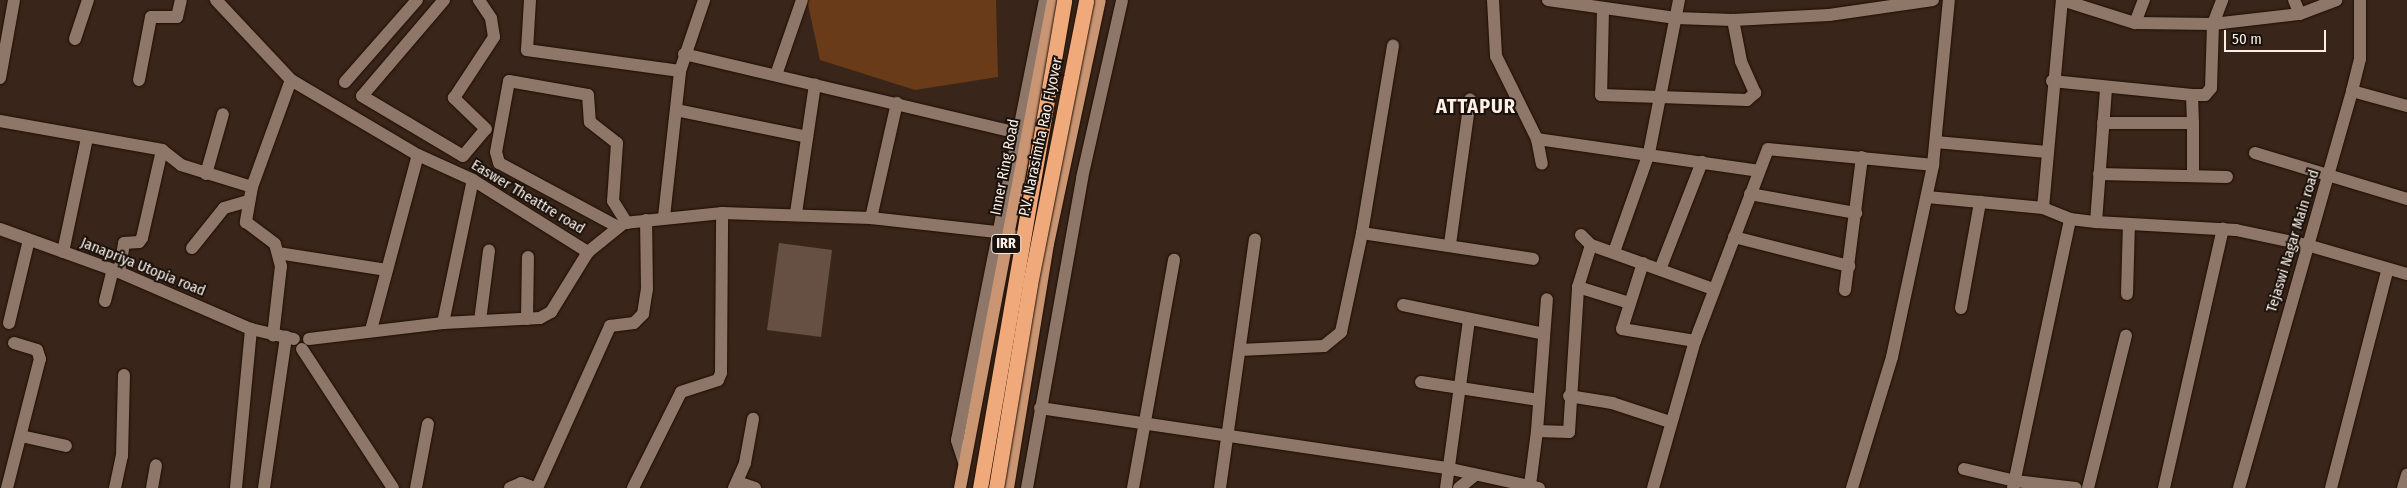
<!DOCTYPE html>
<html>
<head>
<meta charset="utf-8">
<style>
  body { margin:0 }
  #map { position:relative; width:2407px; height:488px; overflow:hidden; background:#392519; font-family:"Fira Sans Condensed",sans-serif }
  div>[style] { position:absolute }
  .green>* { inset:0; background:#693b19 }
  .building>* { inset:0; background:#665043 }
  .roads { filter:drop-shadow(0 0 1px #1f0e03) drop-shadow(0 0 1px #1f0e03) }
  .street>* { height:12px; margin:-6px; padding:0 6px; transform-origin:6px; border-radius:6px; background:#8e7768 }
  .secondary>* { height:12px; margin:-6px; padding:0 6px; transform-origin:6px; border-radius:6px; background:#8e7768 }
  .primary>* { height:12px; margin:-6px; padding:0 6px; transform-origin:6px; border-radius:6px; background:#c99573 }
  .bridges { filter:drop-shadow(0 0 1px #1f0e03) drop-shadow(0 0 1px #1f0e03) }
  .highway-bridge>* { height:15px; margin:-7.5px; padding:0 7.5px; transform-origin:7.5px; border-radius:7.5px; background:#f0a97a }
  span { translate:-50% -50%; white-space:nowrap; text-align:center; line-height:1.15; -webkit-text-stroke:4px #19110b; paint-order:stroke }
  .shield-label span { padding:1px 4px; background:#19110b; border:1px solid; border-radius:4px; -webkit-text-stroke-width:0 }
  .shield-label { font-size:14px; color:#fcefe6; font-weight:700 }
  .street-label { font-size:15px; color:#fcefe6 }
  .district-label { font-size:20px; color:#fcefe6; font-weight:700; letter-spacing:1px }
  .scale { position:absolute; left:2224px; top:30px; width:102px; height:22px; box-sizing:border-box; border:2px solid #fcefe6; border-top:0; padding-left:6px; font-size:15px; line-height:18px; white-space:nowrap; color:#fcefe6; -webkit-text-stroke:4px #19110b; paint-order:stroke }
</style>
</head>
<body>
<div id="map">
  <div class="green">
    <i style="clip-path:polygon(807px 0,996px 0,998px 77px,915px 90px,820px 60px)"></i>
  </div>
  <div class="building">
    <i style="clip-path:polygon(779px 243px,832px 250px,821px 337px,767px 330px)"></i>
  </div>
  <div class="roads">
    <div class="street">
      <i style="left:216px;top:0;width:110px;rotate:46.8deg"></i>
      <i style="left:291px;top:80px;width:147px;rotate:30.6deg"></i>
      <i style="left:418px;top:155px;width:60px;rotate:24.4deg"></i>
      <i style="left:473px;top:180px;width:136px;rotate:32.1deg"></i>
      <i style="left:588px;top:252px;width:46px;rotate:-38.9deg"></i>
      <i style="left:624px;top:223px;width:99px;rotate:-5.8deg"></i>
      <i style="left:722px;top:213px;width:149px;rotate:1.9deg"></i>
      <i style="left:871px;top:218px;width:126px;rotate:6.4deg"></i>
      <i style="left:996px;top:232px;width:53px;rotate:13deg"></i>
      <i style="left:444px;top:0;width:126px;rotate:130.5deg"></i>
      <i style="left:362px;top:96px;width:117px;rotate:30.7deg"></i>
      <i style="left:463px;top:156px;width:35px;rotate:-50deg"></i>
      <i style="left:486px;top:129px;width:45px;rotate:-135.9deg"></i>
      <i style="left:454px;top:98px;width:73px;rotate:-56.7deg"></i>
      <i style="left:494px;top:37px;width:19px;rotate:-99deg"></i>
      <i style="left:491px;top:18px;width:22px;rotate:-124deg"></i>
      <i style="left:530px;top:0;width:50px;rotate:93.4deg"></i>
      <i style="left:527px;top:50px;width:154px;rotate:7.8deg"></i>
      <i style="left:1493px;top:0;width:56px;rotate:86.9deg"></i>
      <i style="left:1496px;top:56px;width:93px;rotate:63.7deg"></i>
      <i style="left:1537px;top:139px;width:25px;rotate:79deg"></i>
      <i style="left:1548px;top:0;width:129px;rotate:8deg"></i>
      <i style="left:1676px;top:18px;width:57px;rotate:2deg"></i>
      <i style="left:1733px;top:20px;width:96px;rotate:-3deg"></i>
      <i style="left:1829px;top:15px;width:105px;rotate:-8.2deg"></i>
      <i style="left:2294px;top:0;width:15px;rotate:67deg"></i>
      <i style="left:1603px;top:10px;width:85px;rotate:91.3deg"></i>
      <i style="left:1601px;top:95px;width:146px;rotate:2deg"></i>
      <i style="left:1747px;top:100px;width:11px;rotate:-41deg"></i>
      <i style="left:1755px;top:93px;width:35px;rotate:-114deg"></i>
      <i style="left:1741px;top:61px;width:42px;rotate:-101deg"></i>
      <i style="left:2135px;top:23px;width:25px;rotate:-69deg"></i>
      <i style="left:75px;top:39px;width:41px;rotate:-71.6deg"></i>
      <i style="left:684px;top:54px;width:352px;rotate:13.3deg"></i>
      <i style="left:776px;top:75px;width:79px;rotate:-70.9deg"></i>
      <i style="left:0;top:78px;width:79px;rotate:-79.8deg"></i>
      <i style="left:139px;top:80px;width:64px;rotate:-79.2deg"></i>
      <i style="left:151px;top:17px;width:26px"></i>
      <i style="left:177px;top:17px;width:17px;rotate:-77deg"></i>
      <i style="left:2052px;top:81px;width:141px;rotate:5.7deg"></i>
      <i style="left:2192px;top:95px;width:28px;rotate:88deg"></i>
      <i style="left:345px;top:82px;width:109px;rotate:-48.7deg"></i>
      <i style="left:2352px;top:91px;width:57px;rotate:15.3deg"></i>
      <i style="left:2192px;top:95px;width:13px"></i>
      <i style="left:2205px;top:95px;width:9px;rotate:-49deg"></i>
      <i style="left:2211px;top:88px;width:64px;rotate:-88.2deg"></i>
      <i style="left:2213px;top:24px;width:26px;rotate:-69deg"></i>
      <i style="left:676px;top:110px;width:134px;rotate:11.6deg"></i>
      <i style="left:0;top:121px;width:165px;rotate:10.1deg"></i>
      <i style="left:162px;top:150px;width:24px;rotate:38deg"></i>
      <i style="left:181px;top:165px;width:74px;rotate:17.2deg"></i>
      <i style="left:252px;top:187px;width:114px;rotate:-70deg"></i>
      <i style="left:2103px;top:123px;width:90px"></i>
      <i style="left:2193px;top:123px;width:53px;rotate:90deg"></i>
      <i style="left:1537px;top:139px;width:224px;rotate:8.2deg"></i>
      <i style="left:1936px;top:142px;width:111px;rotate:5.1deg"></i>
      <i style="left:2255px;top:153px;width:159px;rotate:16.8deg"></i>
      <i style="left:206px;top:174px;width:62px;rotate:-74.2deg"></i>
      <i style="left:2099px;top:174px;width:128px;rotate:1.3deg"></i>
      <i style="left:252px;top:187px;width:36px;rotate:100deg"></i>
      <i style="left:246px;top:222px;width:36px;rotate:37deg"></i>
      <i style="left:275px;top:244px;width:23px;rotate:75deg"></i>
      <i style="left:281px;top:266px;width:70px;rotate:96.5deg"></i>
      <i style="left:1750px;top:194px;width:108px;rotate:10.2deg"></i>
      <i style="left:1927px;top:197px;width:117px;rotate:5.4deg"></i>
      <i style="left:2043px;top:208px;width:29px;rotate:22deg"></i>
      <i style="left:2070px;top:219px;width:26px;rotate:7deg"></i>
      <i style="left:2096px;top:222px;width:140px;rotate:3.3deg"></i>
      <i style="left:2236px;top:230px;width:73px;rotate:11.9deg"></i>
      <i style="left:2307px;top:245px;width:104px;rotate:16.2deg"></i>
      <i style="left:2043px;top:208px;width:209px;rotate:-84.8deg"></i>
      <i style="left:2062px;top:0;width:77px;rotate:17.5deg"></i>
      <i style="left:2135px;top:23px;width:78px;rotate:0.7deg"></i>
      <i style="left:2213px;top:24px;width:88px;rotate:-6.6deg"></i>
      <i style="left:2300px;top:14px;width:39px;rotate:-21deg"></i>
      <i style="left:796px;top:213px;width:130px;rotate:-81.6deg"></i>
      <i style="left:664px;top:217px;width:147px;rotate:-83.7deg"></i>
      <i style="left:680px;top:71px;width:75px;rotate:-71.3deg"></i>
      <i style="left:871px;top:218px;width:118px;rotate:-77.3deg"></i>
      <i style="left:2096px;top:222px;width:134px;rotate:-85.7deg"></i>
      <i style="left:618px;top:227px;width:135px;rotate:-151.7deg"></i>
      <i style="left:499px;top:163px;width:11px;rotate:-105deg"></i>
      <i style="left:496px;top:152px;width:72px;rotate:-79.6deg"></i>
      <i style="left:509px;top:81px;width:80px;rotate:10deg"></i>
      <i style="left:588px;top:95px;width:27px;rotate:86deg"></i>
      <i style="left:590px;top:122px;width:34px;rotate:38deg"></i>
      <i style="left:617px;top:143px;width:58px;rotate:93.9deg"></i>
      <i style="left:613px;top:201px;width:26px;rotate:58deg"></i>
      <i style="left:0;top:229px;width:127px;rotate:19.9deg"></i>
      <i style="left:119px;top:272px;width:144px;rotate:23.4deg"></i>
      <i style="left:251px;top:329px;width:44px;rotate:13.1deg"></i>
      <i style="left:1362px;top:233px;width:173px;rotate:8.6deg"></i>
      <i style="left:1581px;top:235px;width:14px;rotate:45deg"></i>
      <i style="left:1591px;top:245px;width:130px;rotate:19.8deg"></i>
      <i style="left:1734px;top:237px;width:119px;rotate:14.2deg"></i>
      <i style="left:1450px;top:244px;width:146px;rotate:-82.1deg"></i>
      <i style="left:192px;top:248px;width:51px;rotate:-51.3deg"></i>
      <i style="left:224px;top:208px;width:25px;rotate:-16deg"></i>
      <i style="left:63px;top:252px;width:116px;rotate:-78.1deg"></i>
      <i style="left:1614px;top:252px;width:105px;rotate:-70.5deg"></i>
      <i style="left:1649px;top:153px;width:156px;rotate:-78.9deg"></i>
      <i style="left:278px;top:253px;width:110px;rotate:8.9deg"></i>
      <i style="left:1643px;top:263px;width:69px;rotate:107.7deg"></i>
      <i style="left:1622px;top:329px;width:74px;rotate:9.3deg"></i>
      <i style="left:1661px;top:267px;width:113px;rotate:-68.7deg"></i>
      <i style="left:119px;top:272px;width:29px;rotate:-80deg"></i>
      <i style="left:124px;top:243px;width:15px;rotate:-4deg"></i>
      <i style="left:139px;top:242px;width:5px;rotate:-53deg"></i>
      <i style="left:142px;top:238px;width:90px;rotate:-77.2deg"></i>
      <i style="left:1578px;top:287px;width:53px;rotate:17.4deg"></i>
      <i style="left:1845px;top:290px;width:134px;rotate:-82.7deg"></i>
      <i style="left:2127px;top:294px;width:70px;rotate:-88.4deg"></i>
      <i style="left:105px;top:301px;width:32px;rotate:-76deg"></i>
      <i style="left:1403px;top:305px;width:144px;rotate:11.6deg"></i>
      <i style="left:1961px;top:308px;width:108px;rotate:-79.8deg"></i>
      <i style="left:527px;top:319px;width:62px;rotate:-89.1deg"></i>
      <i style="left:480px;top:321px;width:71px;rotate:-82.7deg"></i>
      <i style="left:9px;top:323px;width:85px;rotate:-76.5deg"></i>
      <i style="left:443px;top:323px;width:146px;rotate:-78.2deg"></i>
      <i style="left:371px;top:330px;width:181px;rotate:-75deg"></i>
      <i style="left:309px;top:339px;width:135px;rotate:-6.8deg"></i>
      <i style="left:443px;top:323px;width:97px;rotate:-3deg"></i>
      <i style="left:540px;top:318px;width:13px;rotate:-29deg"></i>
      <i style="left:551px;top:312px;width:70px;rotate:-58.3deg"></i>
      <i style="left:302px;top:349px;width:166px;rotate:56.8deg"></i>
      <i style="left:1240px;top:350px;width:84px;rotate:-2.7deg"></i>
      <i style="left:1324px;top:346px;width:22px;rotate:-39deg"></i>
      <i style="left:1341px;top:332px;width:101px;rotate:-78deg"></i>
      <i style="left:1362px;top:233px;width:190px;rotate:-80.6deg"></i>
      <i style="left:1421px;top:382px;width:119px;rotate:8.7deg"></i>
      <i style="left:1569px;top:396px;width:44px;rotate:9.2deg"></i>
      <i style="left:1612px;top:403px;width:61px;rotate:18.1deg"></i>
      <i style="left:1040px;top:408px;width:416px;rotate:8.4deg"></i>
      <i style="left:1451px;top:469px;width:90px;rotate:12.2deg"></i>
      <i style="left:1537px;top:431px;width:132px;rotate:-85.7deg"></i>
      <i style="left:21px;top:436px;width:46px;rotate:12.5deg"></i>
      <i style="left:1964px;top:469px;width:52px;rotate:13.2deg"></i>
      <i style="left:2015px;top:481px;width:61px;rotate:6.5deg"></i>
      <i style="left:737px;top:482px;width:19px;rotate:18deg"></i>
      <i style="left:1530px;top:485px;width:54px;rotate:-82.6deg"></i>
      <i style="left:1537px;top:431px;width:32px;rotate:2deg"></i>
      <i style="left:1569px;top:432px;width:145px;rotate:-86.4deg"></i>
      <i style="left:1578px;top:287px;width:44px;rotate:-72.8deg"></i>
      <i style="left:7px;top:488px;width:133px;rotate:-75.7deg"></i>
      <i style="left:40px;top:359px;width:9px;rotate:-108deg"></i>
      <i style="left:37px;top:350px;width:24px;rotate:-163deg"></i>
      <i style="left:115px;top:488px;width:33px;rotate:-78deg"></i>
      <i style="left:122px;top:456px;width:81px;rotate:-88.6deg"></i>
      <i style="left:152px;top:488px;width:23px;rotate:-80deg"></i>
      <i style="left:236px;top:488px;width:160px;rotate:-84.6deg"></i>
      <i style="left:264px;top:488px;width:153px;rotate:-81.7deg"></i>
      <i style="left:416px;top:488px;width:65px;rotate:-79.4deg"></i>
      <i style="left:510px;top:488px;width:12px;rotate:-24deg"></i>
      <i style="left:521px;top:483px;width:15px;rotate:20deg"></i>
      <i style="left:537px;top:488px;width:178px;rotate:-65.7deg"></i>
      <i style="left:610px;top:326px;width:24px;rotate:-7deg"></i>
      <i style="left:634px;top:323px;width:13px;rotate:-45deg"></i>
      <i style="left:643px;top:314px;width:25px;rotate:-81deg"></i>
      <i style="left:647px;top:289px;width:69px;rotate:-90.8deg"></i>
      <i style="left:633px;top:488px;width:107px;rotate:-63.4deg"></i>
      <i style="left:681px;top:392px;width:39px;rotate:-18deg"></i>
      <i style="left:718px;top:380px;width:8px;rotate:-67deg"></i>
      <i style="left:721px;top:373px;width:160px;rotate:-89.6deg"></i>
      <i style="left:734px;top:488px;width:27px;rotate:-66deg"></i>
      <i style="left:745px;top:463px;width:45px;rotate:-79.7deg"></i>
      <i style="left:1133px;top:488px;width:232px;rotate:-79.8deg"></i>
      <i style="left:1220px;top:488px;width:251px;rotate:-82deg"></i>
      <i style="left:1446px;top:488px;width:170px;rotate:-82.2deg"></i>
      <i style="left:1459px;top:488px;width:21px;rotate:-39deg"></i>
      <i style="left:1852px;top:488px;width:137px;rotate:-73deg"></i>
      <i style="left:1892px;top:357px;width:196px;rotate:-77.9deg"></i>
      <i style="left:2013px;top:488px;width:275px;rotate:-78deg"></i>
      <i style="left:2088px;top:488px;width:157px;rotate:-76deg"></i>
      <i style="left:2164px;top:488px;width:266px;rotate:-77.2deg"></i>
      <i style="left:2239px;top:488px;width:413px;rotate:-74.1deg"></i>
      <i style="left:2352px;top:91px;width:33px;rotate:-76deg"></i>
      <i style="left:2360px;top:59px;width:59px;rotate:-90deg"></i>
      <i style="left:2331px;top:488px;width:224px;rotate:-75.5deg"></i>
      <i style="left:2403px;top:488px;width:14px;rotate:-73deg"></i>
    </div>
    <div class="secondary">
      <i style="left:964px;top:462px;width:23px;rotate:-108deg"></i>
      <i style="left:957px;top:440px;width:449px;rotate:-78.7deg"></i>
      <i style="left:1027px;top:488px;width:315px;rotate:-79.9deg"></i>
      <i style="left:1082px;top:178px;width:182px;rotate:-77.3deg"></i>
      <i style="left:1653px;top:488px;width:153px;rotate:-74.1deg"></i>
      <i style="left:1695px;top:341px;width:205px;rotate:-69.2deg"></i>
      <i style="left:1768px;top:149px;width:166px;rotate:5.5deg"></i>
      <i style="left:1933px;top:165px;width:166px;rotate:-84.5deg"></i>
    </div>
    <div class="primary">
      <i style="left:960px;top:488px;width:497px;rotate:-79.2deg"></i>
      <i style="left:1008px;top:488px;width:247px;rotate:-80.7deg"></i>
      <i style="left:1048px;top:244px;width:249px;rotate:-78deg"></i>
    </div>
  </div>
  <div class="bridges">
    <div class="highway-bridge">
      <i style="left:980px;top:488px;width:495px;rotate:-80.2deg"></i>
      <i style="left:996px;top:488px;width:207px;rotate:-80.5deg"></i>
      <i style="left:1030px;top:284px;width:289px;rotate:-78.8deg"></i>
    </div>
  </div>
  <div class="shield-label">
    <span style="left:1006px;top:244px">IRR</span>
  </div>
  <div class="street-label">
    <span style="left:1041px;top:137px;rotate:-78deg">P.V. Narasimha Rao Flyover</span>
    <span style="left:1005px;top:167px;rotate:-79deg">Inner Ring Road</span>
    <span style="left:528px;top:197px;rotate:31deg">Easwer Theattre road</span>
    <span style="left:2293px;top:241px;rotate:-73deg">Tejaswi Nagar Main road</span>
    <span style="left:143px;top:267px;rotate:22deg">Janapriya Utopia road</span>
  </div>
  <div class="district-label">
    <span style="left:1476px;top:106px">ATTAPUR</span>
  </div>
  <div class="scale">50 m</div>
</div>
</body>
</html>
